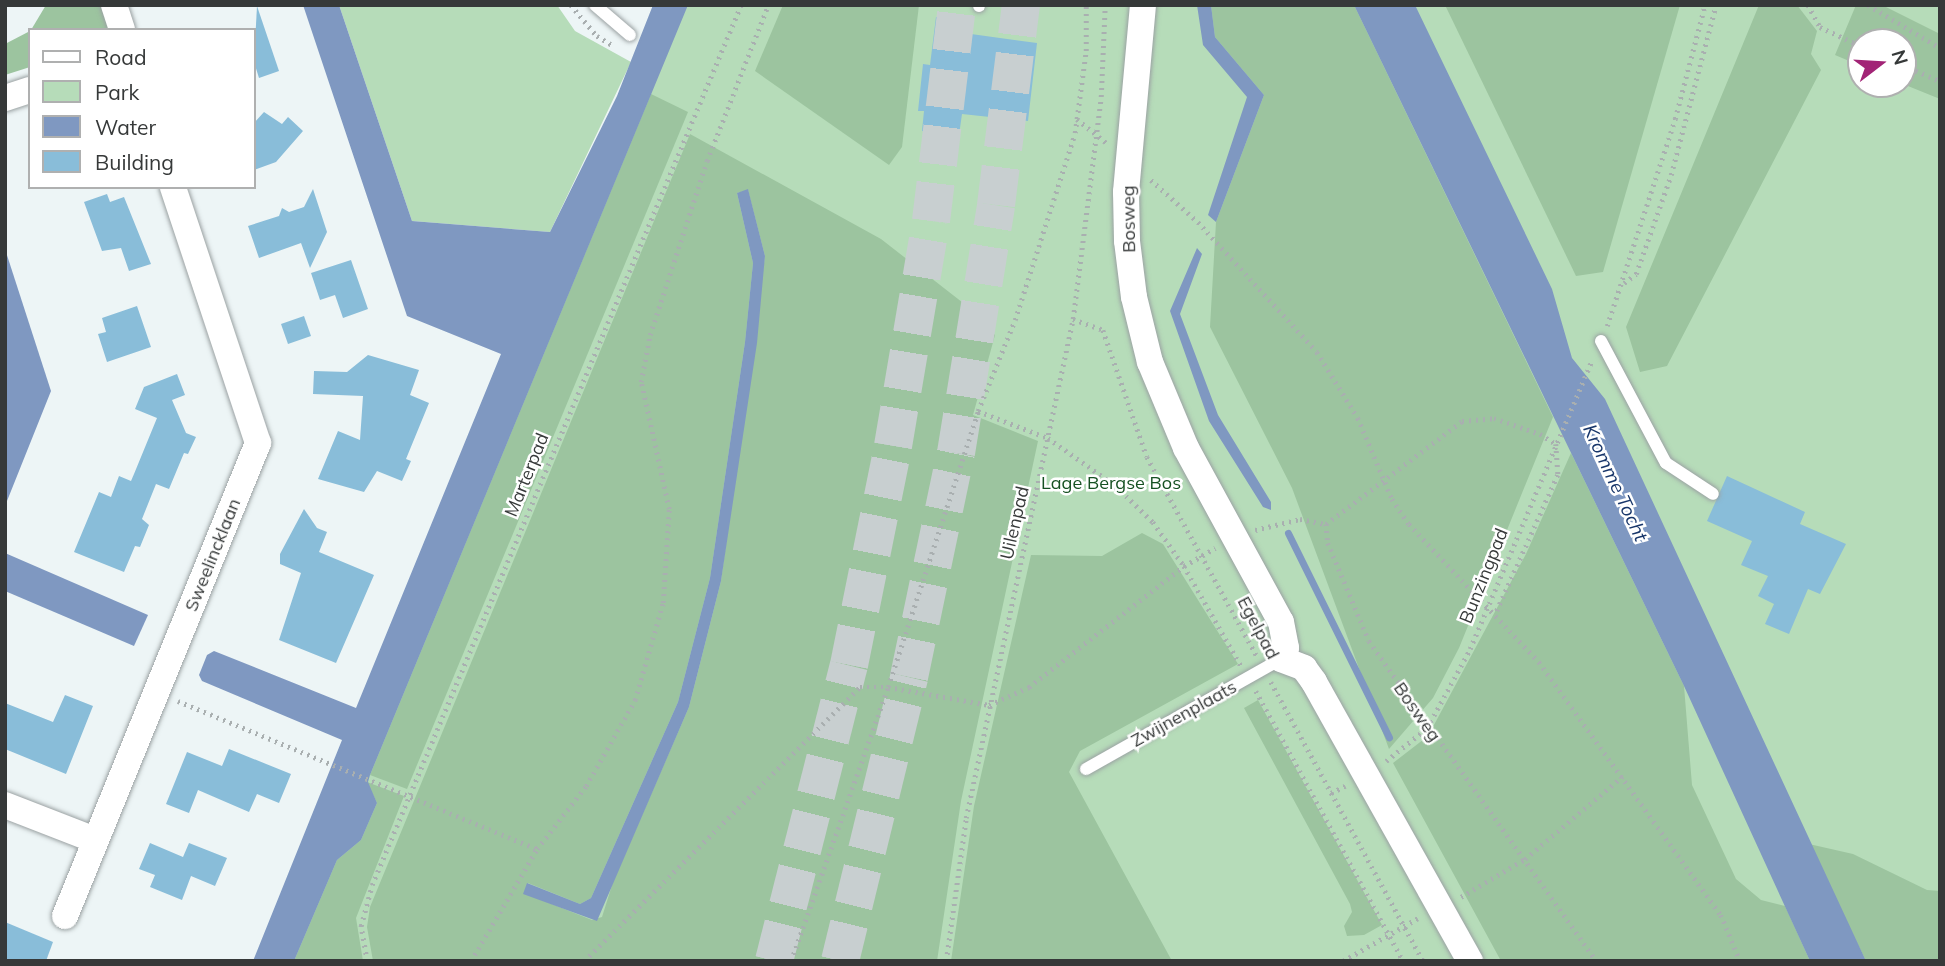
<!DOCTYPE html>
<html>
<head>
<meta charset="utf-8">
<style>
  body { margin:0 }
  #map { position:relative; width:1945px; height:966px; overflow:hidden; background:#edf5f6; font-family:Mulish,sans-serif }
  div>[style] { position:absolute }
  .green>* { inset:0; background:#b6dcb9 }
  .forest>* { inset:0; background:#9cc49f }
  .water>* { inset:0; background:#7f98c1 }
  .stream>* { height:7px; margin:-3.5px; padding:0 3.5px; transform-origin:3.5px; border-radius:3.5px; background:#7f98c1 }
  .building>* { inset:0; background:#89bdd9 }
  .highway-tunnel>* { height:38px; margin-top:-19px; transform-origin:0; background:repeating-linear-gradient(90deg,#c8cfd0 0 38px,transparent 0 57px) }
  .path>* { height:4.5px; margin-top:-2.25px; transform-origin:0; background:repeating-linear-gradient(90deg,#a9afb0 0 2px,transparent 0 7px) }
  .roads { filter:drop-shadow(0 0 2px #9ba2a3) drop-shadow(0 0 2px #9ba2a3) }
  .lane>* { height:12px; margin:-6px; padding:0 6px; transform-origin:6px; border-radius:6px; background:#fff }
  .street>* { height:26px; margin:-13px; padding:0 13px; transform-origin:13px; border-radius:13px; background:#fff }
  span { translate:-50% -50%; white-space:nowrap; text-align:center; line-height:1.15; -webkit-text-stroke:5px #fff; paint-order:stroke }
  .street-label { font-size:18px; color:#363939 }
  .park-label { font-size:18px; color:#165122 }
  .water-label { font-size:19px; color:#18366a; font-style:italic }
  .frame { position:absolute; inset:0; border:7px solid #363939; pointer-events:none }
  .legend { position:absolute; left:28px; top:28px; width:228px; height:161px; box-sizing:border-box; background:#fff; border:2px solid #afb0b0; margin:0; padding:9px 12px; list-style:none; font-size:21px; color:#363939 }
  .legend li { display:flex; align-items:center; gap:14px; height:35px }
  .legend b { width:35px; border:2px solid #afb0b0 }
  .north { position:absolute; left:1847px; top:28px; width:70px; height:70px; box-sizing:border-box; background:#fff; border:2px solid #afb0b0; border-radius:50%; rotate:73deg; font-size:19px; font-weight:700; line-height:28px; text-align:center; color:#363939 }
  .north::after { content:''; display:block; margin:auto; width:24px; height:32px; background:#a22476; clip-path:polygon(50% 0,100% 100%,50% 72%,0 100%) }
</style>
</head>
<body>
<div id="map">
  <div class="green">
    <i style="clip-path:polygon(339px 5px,557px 5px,575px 31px,631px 62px,550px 232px,412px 221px)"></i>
    <i style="clip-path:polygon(evenodd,677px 5px,1940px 5px,1940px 961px,282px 961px,677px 5px,1861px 42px,1903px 42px,1903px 84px,1861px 84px,1861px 42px)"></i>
  </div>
  <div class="forest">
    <i style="clip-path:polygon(46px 5px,106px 5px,114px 30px,31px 30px)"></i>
    <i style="clip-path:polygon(783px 5px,919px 5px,902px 147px,889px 165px,755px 71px)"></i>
    <i style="clip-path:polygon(1211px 5px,1354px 5px,1553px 417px,1459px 648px,1433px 698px,1389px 749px,1292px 488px,1210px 327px,1216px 222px,1264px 95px,1215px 37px)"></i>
    <i style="clip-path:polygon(1445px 5px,1680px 5px,1603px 272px,1576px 276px)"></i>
    <i style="clip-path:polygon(1759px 5px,1797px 5px,1817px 31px,1811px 54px,1821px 70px,1667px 366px,1640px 372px,1626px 327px)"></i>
    <i style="clip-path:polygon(1856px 5px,1882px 5px,1940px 34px,1940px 99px,1903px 84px,1903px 42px,1861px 42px,1861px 66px,1835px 55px)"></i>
    <i style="clip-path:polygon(30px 31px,30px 67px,5px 75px,5px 44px)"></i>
    <i style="clip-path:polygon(651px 94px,688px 112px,407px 789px,370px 775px)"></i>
    <i style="clip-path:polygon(evenodd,690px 134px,881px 239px,967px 306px,995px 335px,973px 415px,1038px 441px,961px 801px,937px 961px,373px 961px,367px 927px,370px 907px,690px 134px,748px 190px,765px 256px,721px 581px,689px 707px,613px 882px,602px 917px,592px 920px,524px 893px,528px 883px,580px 904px,591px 898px,678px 702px,710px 578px,745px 342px,753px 263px,737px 193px,748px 190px)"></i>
    <i style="clip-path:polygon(1571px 453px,1684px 686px,1692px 785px,1736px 879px,1761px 900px,1785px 906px,1810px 961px,1501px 961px,1393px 763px,1428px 736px,1526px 554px)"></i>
    <i style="clip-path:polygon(1142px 533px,1163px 544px,1238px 664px,1080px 751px,1069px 772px,1172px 961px,951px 961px,974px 806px,1031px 555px,1102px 556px)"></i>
    <i style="clip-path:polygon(1258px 700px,1382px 925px,1364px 935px,1347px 936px,1344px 926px,1352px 912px,1350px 904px,1244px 708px)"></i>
    <i style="clip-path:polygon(367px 782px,404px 796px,356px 918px,363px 961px,294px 961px,337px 860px,361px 840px,377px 803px)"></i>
    <i style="clip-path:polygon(1809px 844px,1853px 854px,1927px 890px,1940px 891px,1940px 961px,1866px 961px)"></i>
  </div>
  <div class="water">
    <i style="clip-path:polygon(303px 5px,339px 5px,412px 221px,550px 232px,617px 96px,653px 5px,688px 5px,370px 775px,368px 782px,377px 803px,361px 840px,337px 860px,294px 961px,253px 961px,342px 740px,202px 681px,199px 675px,207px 655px,214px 651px,356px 708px,501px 354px,407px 316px)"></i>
    <i style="clip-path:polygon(1197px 5px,1211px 5px,1215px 37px,1264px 95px,1216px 222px,1208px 215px,1247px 97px,1203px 45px)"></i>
    <i style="clip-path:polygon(1354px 5px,1415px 5px,1552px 289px,1572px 358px,1605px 399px,1866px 961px,1810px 961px,1684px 686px)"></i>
    <i style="clip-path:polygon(748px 189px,765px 256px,757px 343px,721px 581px,689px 707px,597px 921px,523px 894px,527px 883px,580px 904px,591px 898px,678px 702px,710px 578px,745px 342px,753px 263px,737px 193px)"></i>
    <i style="clip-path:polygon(1197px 248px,1202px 254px,1180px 314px,1218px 415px,1271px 502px,1271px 510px,1263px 507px,1209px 421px,1170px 311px)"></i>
    <i style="clip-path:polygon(5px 249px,51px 391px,5px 506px)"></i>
    <i style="clip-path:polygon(5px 553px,148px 615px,134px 646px,5px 591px)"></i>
  </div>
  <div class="stream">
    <i style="left:1288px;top:533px;width:228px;rotate:63.7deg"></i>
  </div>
  <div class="building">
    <i style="clip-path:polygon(257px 6px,279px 71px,259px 78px,254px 62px)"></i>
    <i style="clip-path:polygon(936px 17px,972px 21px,971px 34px,1037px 43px,1028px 121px,962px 114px,959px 135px,922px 131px,924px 111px,918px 111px,923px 64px,930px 65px)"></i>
    <i style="clip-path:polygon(264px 112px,282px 124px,288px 117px,303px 131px,276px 162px,254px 170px,254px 123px)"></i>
    <i style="clip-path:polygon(313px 189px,327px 232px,310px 268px,301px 243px,259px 258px,248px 226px,279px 216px,282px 208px,289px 212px,304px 207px)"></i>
    <i style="clip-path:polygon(107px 194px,110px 202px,124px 197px,151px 264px,129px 271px,121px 248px,102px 251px,84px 202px)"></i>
    <i style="clip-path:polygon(351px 260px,368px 309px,343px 318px,335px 295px,320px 300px,311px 273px)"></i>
    <i style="clip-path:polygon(137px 306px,151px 347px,107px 362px,98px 334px,106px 332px,102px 318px)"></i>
    <i style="clip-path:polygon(304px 316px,311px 336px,288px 344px,281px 324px)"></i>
    <i style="clip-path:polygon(368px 355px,419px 370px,410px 395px,429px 403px,406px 459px,411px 461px,402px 481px,377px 471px,364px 492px,318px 479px,338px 431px,360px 440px,363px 396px,313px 394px,314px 371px,347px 372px)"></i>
    <i style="clip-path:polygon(177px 374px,185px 395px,172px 400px,186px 433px,196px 437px,188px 454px,184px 453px,169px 489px,156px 484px,142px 519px,149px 525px,140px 547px,135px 546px,124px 572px,74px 552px,99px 492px,111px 497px,119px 476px,131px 481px,134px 474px,157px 418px,135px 409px,144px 387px)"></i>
    <i style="clip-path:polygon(1727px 476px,1805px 512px,1800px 524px,1846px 544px,1820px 594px,1808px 589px,1789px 634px,1765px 624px,1774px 604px,1758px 596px,1768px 576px,1741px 565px,1752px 541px,1707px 521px)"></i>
    <i style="clip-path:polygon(304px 509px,317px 528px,327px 532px,319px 552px,374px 575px,336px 663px,279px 640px,301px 573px,280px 564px,280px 554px)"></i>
    <i style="clip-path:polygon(65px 695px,93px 706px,66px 774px,5px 749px,5px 703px,53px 722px)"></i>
    <i style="clip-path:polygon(229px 749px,291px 774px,279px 803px,257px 794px,249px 812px,198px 790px,189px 813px,166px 804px,187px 752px,222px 766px)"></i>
    <i style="clip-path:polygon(150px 843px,183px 857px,189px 843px,227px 858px,215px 886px,191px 876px,182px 900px,150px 887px,155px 875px,139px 869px)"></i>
    <i style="clip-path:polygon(5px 922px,53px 942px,46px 961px,5px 961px)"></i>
  </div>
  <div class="highway-tunnel">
    <i style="left:774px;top:961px;width:305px;rotate:-75.8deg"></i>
    <i style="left:849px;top:665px;width:223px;rotate:-78.6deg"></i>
    <i style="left:893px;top:446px;width:228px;rotate:-80.4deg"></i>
    <i style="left:931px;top:221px;width:218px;rotate:-83.1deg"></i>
    <i style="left:840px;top:961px;width:292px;rotate:-76.3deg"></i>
    <i style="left:909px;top:677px;width:229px;rotate:-78.2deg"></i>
    <i style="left:956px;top:453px;width:251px;rotate:-80.8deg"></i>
    <i style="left:996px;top:205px;width:202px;rotate:-82.9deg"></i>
  </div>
  <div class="path">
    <i style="left:571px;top:5px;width:40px;rotate:50deg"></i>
    <i style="left:597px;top:36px;width:17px;rotate:31deg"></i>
    <i style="left:1808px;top:5px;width:25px;rotate:61deg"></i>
    <i style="left:1820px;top:27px;width:45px;rotate:24.9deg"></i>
    <i style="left:1868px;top:5px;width:84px;rotate:30.8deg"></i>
    <i style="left:1903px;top:65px;width:40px;rotate:23.4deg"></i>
    <i style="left:1077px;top:119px;width:38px;rotate:39deg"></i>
    <i style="left:1151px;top:180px;width:63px;rotate:41.8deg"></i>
    <i style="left:1198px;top:222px;width:176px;rotate:47.5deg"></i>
    <i style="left:1317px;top:352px;width:78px;rotate:58.2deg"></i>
    <i style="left:1358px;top:418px;width:88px;rotate:67.2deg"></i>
    <i style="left:1392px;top:499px;width:30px;rotate:56deg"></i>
    <i style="left:1409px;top:524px;width:190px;rotate:46.7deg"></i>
    <i style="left:1539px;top:662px;width:312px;rotate:54.3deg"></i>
    <i style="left:1721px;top:915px;width:50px;rotate:67.6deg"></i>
    <i style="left:1624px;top:283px;width:15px;rotate:-37deg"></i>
    <i style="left:1636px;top:274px;width:105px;rotate:-70.5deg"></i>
    <i style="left:1671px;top:175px;width:176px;rotate:-75.2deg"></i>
    <i style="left:1073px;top:319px;width:32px;rotate:20deg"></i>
    <i style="left:1103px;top:330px;width:134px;rotate:70.9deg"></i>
    <i style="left:1147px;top:457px;width:227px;rotate:61.1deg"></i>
    <i style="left:1607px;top:326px;width:218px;rotate:-71.8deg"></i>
    <i style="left:1675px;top:119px;width:118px;rotate:-75.3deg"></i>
    <i style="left:978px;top:411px;width:75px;rotate:21.1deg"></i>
    <i style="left:1048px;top:438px;width:83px;rotate:35.2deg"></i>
    <i style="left:1116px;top:486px;width:52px;rotate:44.2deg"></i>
    <i style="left:1153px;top:522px;width:54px;rotate:54.8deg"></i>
    <i style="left:1184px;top:566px;width:115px;rotate:60.3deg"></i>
    <i style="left:1326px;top:524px;width:171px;rotate:-37.1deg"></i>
    <i style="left:1462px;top:421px;width:32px;rotate:-5deg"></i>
    <i style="left:1494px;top:418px;width:49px;rotate:19.2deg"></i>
    <i style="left:1540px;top:434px;width:19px;rotate:32deg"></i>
    <i style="left:1556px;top:444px;width:31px;rotate:86deg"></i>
    <i style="left:1558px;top:475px;width:151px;rotate:114.2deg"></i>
    <i style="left:1255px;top:530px;width:46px;rotate:-13.7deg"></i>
    <i style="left:1300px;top:519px;width:26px;rotate:11deg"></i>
    <i style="left:1326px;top:524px;width:19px;rotate:84deg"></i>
    <i style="left:1328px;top:543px;width:106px;rotate:67.3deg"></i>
    <i style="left:1369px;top:641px;width:392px;rotate:54.6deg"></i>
    <i style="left:1271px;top:682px;width:318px;rotate:61.4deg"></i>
    <i style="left:1256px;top:691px;width:307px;rotate:61.4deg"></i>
    <i style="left:178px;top:701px;width:388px;rotate:22.4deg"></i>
    <i style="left:1386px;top:761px;width:53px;rotate:-38.8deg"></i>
    <i style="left:1427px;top:728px;width:90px;rotate:-61.4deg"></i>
    <i style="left:1470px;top:649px;width:314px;rotate:-67.1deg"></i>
    <i style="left:1331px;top:793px;width:16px;rotate:-27deg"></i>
    <i style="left:1461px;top:897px;width:74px;rotate:-30.7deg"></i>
    <i style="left:1525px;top:859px;width:128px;rotate:-40.3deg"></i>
    <i style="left:367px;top:961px;width:36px;rotate:-100deg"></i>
    <i style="left:361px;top:926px;width:42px;rotate:-75deg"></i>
    <i style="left:372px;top:885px;width:954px;rotate:-67.25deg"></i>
    <i style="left:471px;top:961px;width:130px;rotate:-59.5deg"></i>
    <i style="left:537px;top:849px;width:80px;rotate:-52.1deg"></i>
    <i style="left:586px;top:786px;width:99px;rotate:-60.3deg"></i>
    <i style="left:635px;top:700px;width:101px;rotate:-73.9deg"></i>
    <i style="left:663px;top:603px;width:94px;rotate:-86.3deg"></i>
    <i style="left:669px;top:509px;width:130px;rotate:-102.4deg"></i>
    <i style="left:641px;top:382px;width:48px;rotate:-79.2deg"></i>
    <i style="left:650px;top:335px;width:183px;rotate:-71.9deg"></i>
    <i style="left:707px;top:161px;width:168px;rotate:-68.6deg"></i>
    <i style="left:584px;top:961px;width:389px;rotate:-44.8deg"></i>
    <i style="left:860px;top:687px;width:28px"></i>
    <i style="left:888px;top:687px;width:103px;rotate:10.1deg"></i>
    <i style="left:989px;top:705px;width:44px;rotate:-24.2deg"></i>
    <i style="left:1029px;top:687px;width:197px;rotate:-38deg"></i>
    <i style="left:1184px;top:566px;width:36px;rotate:-30deg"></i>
    <i style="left:791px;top:961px;width:291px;rotate:-70.5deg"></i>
    <i style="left:888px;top:687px;width:290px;rotate:-71.9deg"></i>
    <i style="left:978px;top:411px;width:98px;rotate:-67.9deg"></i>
    <i style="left:1015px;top:320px;width:196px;rotate:-72.2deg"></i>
    <i style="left:1075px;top:133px;width:83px;rotate:-82.4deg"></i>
    <i style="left:1086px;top:51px;width:46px;rotate:-90deg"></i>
    <i style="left:946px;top:961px;width:144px;rotate:-82deg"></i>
    <i style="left:966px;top:818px;width:510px;rotate:-77.9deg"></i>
    <i style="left:1073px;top:319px;width:224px;rotate:-82.8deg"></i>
    <i style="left:1101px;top:97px;width:92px;rotate:-87.5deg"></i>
    <i style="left:1343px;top:961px;width:86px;rotate:-29.8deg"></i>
  </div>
  <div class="roads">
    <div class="lane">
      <i style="left:595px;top:5px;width:46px;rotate:40.6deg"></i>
      <i style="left:979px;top:6px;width:1px;rotate:-90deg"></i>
      <i style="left:1601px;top:341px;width:138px;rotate:62deg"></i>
      <i style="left:1666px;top:463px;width:56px;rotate:33.4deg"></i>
      <i style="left:1086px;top:769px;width:224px;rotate:-29.4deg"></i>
    </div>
    <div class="street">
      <i style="left:114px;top:5px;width:26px;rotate:72deg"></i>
      <i style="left:1143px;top:5px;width:188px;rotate:95.2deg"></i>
      <i style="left:1126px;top:192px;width:49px;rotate:88.8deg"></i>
      <i style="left:1127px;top:241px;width:56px;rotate:82.9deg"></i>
      <i style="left:1134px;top:297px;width:67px;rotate:76.2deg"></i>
      <i style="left:1150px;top:362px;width:93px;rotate:67.3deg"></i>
      <i style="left:1186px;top:448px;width:198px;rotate:61.4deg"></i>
      <i style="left:1281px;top:622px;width:26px;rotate:79deg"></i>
      <i style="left:1286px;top:648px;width:12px;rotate:114deg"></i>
      <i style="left:1281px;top:659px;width:25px;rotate:21deg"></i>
      <i style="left:1304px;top:668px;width:17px;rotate:54deg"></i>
      <i style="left:1314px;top:682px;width:320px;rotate:60.8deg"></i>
      <i style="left:5px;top:98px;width:26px;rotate:-18deg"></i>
      <i style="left:5px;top:805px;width:97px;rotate:21.3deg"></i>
      <i style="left:65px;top:916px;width:511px;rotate:-67.8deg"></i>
      <i style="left:258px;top:443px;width:270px;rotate:-108.4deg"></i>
    </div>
  </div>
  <div class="street-label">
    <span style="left:1129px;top:219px;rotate:-91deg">Bosweg</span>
    <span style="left:527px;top:475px;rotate:-68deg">Marterpad</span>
    <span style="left:1015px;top:523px;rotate:-77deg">Uilenpad</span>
    <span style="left:213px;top:555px;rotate:-68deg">Sweelincklaan</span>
    <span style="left:1484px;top:576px;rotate:-68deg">Bunzingpad</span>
    <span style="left:1258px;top:628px;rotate:62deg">Egelpad</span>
    <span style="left:1417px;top:712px;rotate:55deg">Bosweg</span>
    <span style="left:1184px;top:714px;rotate:-29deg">Zwijnenplaats</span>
  </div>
  <div class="park-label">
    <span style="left:1111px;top:483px">Lage Bergse Bos</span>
  </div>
  <div class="water-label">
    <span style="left:1615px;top:483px;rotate:65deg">Kromme Tocht</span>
  </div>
  <div class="frame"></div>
  <ul class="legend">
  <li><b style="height:9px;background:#fff"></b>Road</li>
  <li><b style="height:19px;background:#b6dcb9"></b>Park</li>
  <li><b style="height:19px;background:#7f98c1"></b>Water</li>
  <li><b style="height:19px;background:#89bdd9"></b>Building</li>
  </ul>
  <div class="north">N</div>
</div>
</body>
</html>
